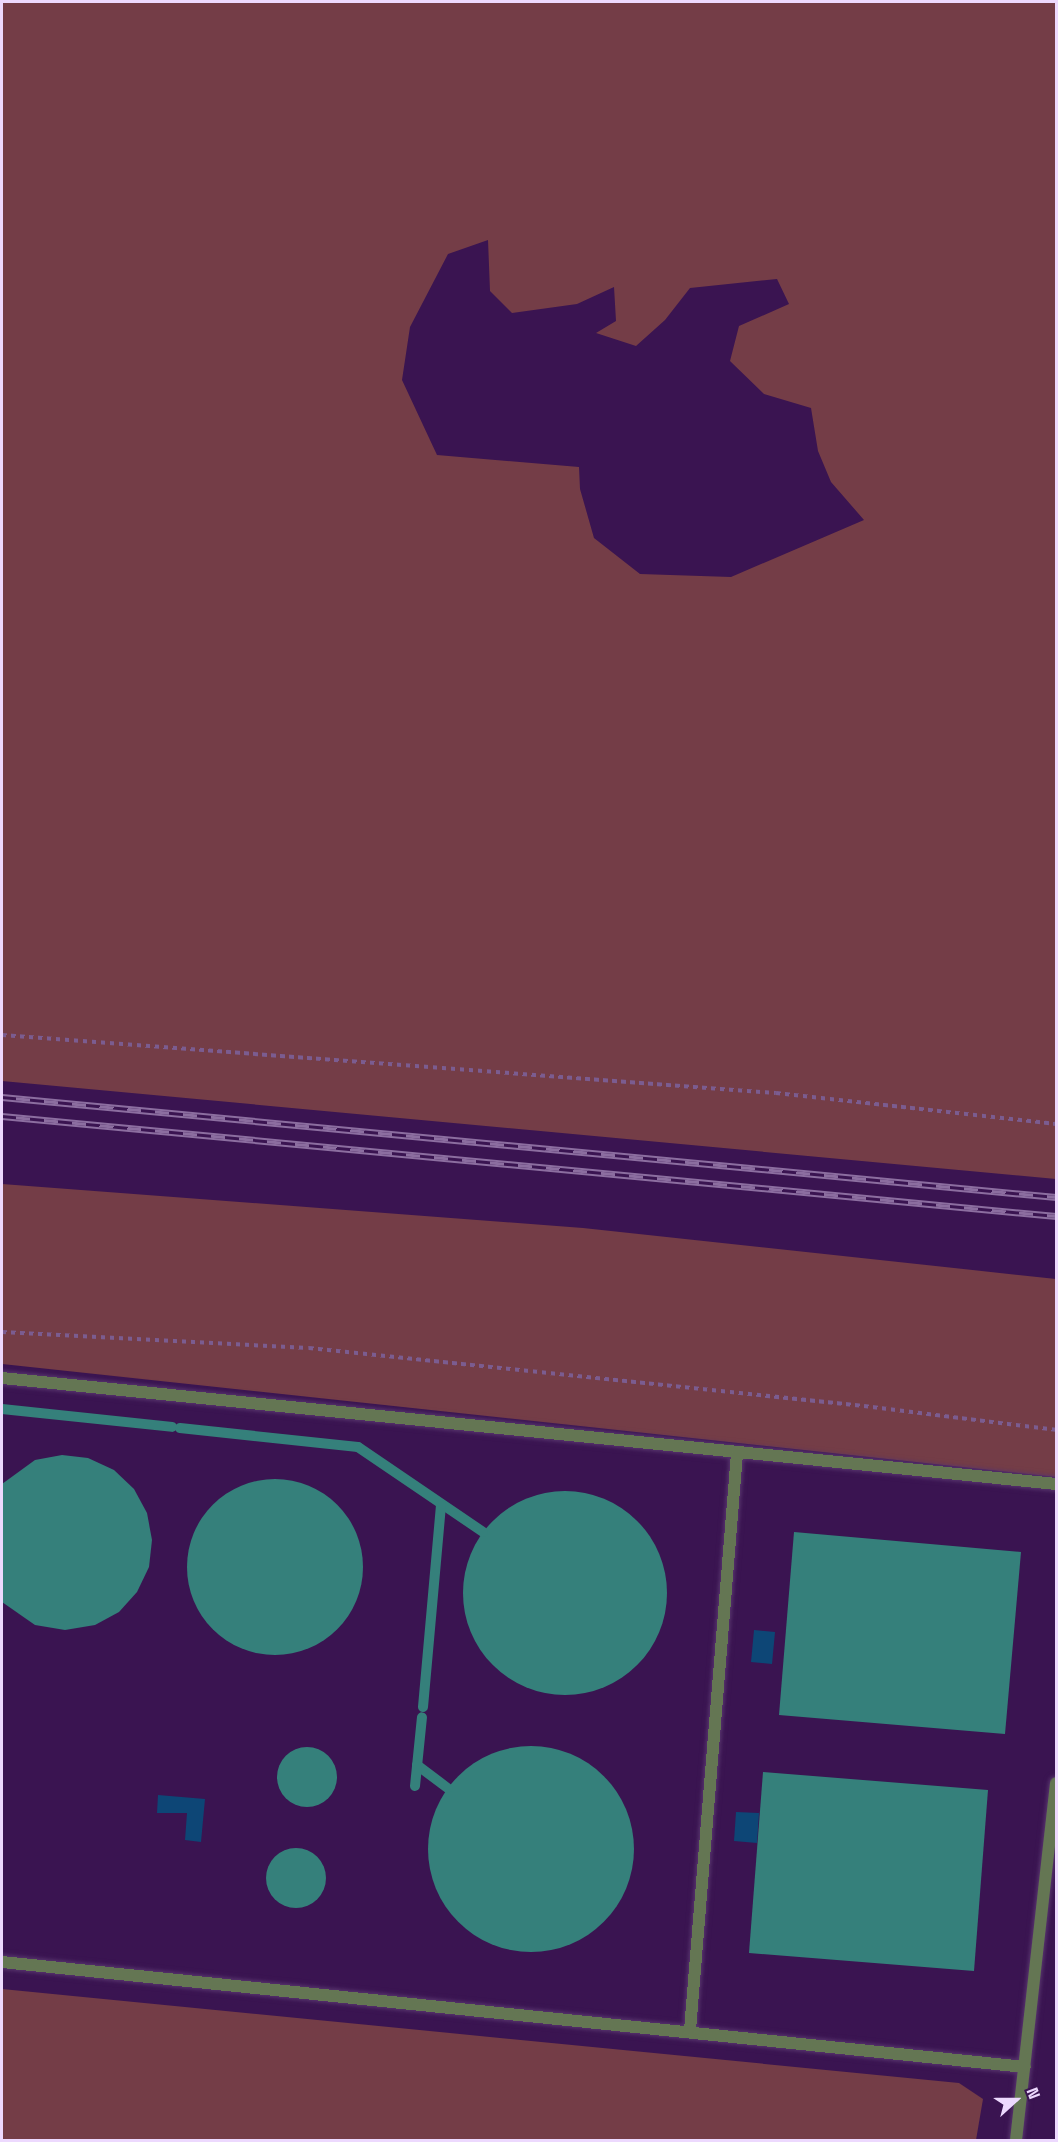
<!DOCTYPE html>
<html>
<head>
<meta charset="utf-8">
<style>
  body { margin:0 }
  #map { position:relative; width:1058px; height:2142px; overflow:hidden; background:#3a1451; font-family:"Space Grotesk",sans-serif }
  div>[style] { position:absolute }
  .green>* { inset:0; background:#743d47 }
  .water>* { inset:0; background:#35807b }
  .round { border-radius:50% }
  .stream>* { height:10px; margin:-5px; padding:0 5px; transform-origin:5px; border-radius:5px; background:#35807b }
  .building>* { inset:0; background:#0d4676 }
  .path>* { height:4px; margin-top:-2px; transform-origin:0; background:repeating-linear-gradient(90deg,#7b5c90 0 4.5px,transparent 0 9px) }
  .roads { filter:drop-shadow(0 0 2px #57346d) drop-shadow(0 0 2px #57346d) }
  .lane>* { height:12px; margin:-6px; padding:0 6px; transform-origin:6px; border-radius:6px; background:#647653 }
  .rail>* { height:7px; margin-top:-3.5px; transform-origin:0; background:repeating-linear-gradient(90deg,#3a1451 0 14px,#8c6ea0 0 28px); box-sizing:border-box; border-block:2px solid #8c6ea0 }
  span { translate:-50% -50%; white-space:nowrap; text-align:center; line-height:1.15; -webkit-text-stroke:6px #3a1451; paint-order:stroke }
  .frame { position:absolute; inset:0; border:3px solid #edd9fe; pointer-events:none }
  .north { position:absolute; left:986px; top:2070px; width:60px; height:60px; -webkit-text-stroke:4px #3a1451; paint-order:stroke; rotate:69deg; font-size:16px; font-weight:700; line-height:24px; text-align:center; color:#edd9fe }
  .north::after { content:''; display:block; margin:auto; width:21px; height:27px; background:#edd9fe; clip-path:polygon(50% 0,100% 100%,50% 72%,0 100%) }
</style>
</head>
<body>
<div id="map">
  <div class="green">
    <i style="clip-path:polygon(evenodd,2px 2px,1056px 2px,1056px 1179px,2px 1081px,2px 2px,488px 240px,490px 291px,512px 313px,577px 304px,614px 287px,616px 321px,596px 333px,636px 346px,665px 320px,690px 288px,777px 279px,789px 304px,739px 326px,730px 361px,764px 394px,811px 408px,818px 451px,831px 482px,864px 520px,731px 577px,640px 574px,594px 538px,580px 489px,579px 467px,437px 455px,402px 380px,410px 327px,448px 254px,488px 240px)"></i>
    <i style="clip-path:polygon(2px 1184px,583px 1228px,1056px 1279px,1056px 1477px,2px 1364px)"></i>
    <i style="clip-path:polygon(2px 1989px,959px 2083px,983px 2099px,976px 2140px,2px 2140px)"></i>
  </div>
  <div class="water">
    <i style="clip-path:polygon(62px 1455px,88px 1458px,114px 1470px,134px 1489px,147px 1513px,152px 1540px,149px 1567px,137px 1592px,119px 1612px,95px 1625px,65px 1630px,35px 1625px,2px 1602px,2px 1484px,35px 1460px)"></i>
    <i class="round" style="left:187px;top:1479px;width:176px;height:176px"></i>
    <i class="round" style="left:463px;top:1491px;width:204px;height:204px"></i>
    <i style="clip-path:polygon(794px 1532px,1021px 1552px,1005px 1734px,779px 1715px)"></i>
    <i class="round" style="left:428px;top:1746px;width:206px;height:206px"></i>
    <i class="round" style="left:277px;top:1747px;width:60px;height:60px"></i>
    <i style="clip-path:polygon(763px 1772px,988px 1790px,974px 1971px,749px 1953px)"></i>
    <i class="round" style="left:266px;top:1848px;width:60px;height:60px"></i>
  </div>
  <div class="stream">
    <i style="left:2px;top:1409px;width:171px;rotate:6deg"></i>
    <i style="left:180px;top:1428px;width:179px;rotate:6.1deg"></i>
    <i style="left:358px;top:1447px;width:151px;rotate:34.2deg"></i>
    <i style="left:423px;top:1707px;width:203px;rotate:-84.9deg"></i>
    <i style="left:417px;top:1765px;width:38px;rotate:37deg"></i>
    <i style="left:415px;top:1786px;width:69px;rotate:-84.2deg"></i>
  </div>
  <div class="building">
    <i style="clip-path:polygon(754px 1630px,775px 1632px,772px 1664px,751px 1662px)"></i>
    <i style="clip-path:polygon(158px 1795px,205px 1799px,201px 1842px,185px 1840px,187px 1813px,157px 1813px)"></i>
    <i style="clip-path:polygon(736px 1812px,759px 1813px,757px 1843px,734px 1841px)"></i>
  </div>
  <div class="path">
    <i style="left:2px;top:1035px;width:776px;rotate:4.29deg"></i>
    <i style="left:776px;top:1093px;width:282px;rotate:6.3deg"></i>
    <i style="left:2px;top:1332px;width:307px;rotate:3deg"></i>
    <i style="left:309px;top:1348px;width:558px;rotate:5.97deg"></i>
    <i style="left:864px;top:1406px;width:193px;rotate:7.1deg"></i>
  </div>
  <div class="roads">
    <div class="lane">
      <i style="left:2px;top:1378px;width:1059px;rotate:5.74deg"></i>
      <i style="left:2px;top:1962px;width:1028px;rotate:5.86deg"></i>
      <i style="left:690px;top:2030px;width:579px;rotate:-85.34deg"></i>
      <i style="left:1016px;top:2140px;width:359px;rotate:-83.6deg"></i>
    </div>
  </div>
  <div class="rail">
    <i style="left:2px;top:1097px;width:1059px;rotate:5.42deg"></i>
    <i style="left:2px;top:1116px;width:1059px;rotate:5.42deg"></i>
  </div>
  <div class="frame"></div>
  <div class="north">N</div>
</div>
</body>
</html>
